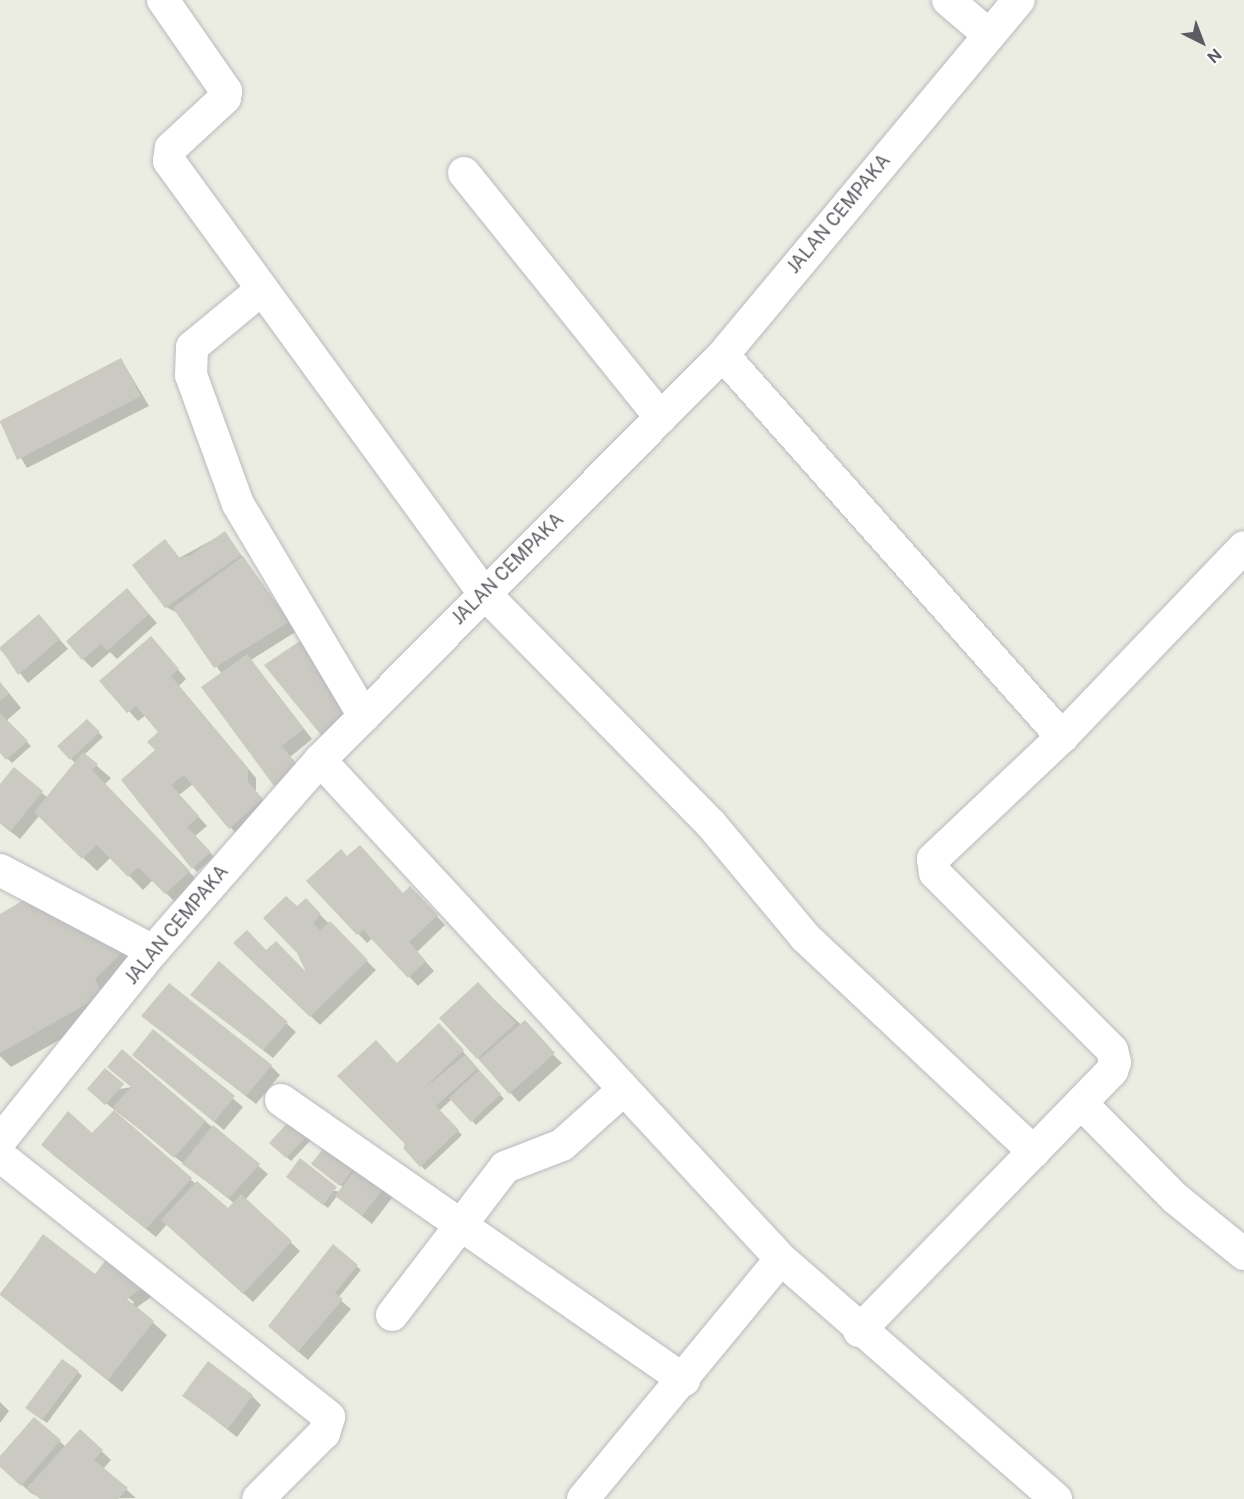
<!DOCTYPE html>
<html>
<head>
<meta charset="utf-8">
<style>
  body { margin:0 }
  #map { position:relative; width:1244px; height:1499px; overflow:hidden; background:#ecede2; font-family:"Public Sans",sans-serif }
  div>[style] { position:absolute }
  .shadow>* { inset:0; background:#0003 }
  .building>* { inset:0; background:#cac9c2 }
  .roads { filter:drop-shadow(0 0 2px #babac0) drop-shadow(0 0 2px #babac0) }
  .street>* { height:32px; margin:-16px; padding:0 16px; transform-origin:16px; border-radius:16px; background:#fff }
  span { translate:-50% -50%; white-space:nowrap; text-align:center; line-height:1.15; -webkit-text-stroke:5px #fff; paint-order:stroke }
  .street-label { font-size:18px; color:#5b5c62 }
  .north { position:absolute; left:1172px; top:12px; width:60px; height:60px; -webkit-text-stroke:4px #fff; paint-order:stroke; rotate:138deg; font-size:16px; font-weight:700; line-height:24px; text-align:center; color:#5b5c62 }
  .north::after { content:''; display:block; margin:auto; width:21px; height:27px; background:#5b5c62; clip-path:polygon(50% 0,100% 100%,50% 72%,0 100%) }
</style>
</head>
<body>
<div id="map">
  <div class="shadow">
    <i style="clip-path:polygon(121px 359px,149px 406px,27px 468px,0 422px)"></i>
    <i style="clip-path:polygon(225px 533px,297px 631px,251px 660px,312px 739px,290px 757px,279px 789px,222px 674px,178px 613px,166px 607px,179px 558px)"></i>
    <i style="clip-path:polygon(136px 600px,157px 623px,117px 659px,110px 652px,92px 668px,83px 659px)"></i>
    <i style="clip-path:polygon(39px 616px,68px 649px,28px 683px,0 649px)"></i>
    <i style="clip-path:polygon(159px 647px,186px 679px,179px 686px,256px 778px,256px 792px,270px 809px,239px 837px,193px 784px,179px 795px,207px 826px,195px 836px,214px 857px,197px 872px,171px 842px,157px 750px,160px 732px,146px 715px,138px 721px,102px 682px)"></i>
    <i style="clip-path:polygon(0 682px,21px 708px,6px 721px,31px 746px,12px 763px,0 751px)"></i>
    <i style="clip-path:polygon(87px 721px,103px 737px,84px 755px,111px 778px,104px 785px,202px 885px,180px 907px,153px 880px,143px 890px,111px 857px,97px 871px,39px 816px,20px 839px,0 823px,0 786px,14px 769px,48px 798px,76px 764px,59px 746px)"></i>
    <i style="clip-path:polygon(309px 881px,419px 897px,445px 925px,417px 952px,434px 971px,418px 986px,373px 938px,367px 943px)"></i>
    <i style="clip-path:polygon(306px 901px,376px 970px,320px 1025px,235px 943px,266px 952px,309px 978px,297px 908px)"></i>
    <i style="clip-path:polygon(0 915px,143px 959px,115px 1009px,11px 1067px,0 1056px)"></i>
    <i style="clip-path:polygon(219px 963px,296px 1032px,273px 1058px,192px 995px)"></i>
    <i style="clip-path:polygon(487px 993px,562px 1063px,519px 1102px,478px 1058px)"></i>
    <i style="clip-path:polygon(143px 1016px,271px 1066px,280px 1075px,256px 1104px)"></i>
    <i style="clip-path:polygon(153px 1031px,243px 1107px,224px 1130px,143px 1063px)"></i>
    <i style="clip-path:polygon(448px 1034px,504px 1099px,476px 1125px,452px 1099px,439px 1111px,462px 1135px,425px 1170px,405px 1149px,398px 1065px)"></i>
    <i style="clip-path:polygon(122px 1051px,268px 1174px,245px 1200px,300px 1251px,253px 1302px,167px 1224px,156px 1237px,52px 1154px,92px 1136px,190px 1179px,228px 1210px,234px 1203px,93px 1093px,132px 1087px)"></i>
    <i style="clip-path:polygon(291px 1122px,311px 1140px,291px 1161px,271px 1143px)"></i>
    <i style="clip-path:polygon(332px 1139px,398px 1190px,372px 1224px,337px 1196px,328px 1208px,292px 1181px,340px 1192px,343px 1187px,317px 1168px)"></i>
    <i style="clip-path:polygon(evenodd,44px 1236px,95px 1276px,162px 1289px,136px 1308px,167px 1335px,122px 1392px,0 1294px,44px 1236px,106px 1281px,134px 1302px,132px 1305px,106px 1281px)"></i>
    <i style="clip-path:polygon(333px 1246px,361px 1270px,338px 1298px,351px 1309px,308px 1360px,279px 1335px)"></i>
    <i style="clip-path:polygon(78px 1372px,82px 1376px,47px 1423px,31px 1412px)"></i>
    <i style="clip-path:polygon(184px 1396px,252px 1396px,261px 1405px,237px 1437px)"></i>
    <i style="clip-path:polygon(0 1402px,9px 1411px,0 1423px)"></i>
    <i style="clip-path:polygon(35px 1419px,66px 1447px,80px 1431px,111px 1460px,103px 1469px,136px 1498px,42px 1499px,31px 1493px,0 1465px,0 1458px)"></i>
  </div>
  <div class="building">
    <i style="clip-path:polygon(121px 358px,141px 396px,17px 460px,0 421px)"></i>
    <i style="clip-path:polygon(225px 531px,241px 555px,165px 608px,132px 565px,165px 539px,179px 557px,189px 556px)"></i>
    <i style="clip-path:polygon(243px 556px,289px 622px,214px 668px,173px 608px)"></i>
    <i style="clip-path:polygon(127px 588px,149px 614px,107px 651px,101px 644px,82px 660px,66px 641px)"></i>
    <i style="clip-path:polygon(39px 614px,60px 639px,18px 675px,0 647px)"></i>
    <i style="clip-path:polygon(151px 636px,179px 669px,171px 676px,248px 768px,248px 782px,263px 799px,229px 829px,184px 775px,171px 785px,199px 816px,187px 827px,211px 852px,192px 869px,121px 780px,155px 750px,147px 742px,158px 732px,136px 706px,127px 713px,99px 681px)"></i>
    <i style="clip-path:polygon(306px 637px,352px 712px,325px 740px,264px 665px)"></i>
    <i style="clip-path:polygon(247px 654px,304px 729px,282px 746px,299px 767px,274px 786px,201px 687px)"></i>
    <i style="clip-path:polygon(0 683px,9px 694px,0 701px)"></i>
    <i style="clip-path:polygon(0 713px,28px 741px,6px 760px,0 753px)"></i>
    <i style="clip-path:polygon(87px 719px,100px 732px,70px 760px,57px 746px)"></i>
    <i style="clip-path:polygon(83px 752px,98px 764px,92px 770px,190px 871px,165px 894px,138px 867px,128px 877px,97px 845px,82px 859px,34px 812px)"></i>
    <i style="clip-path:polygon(14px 767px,43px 791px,10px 832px,0 823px,0 784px)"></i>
    <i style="clip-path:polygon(360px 845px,403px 893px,410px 886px,438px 915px,409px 942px,426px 961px,408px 978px,363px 930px,357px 935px,306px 881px,341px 849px,347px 856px)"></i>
    <i style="clip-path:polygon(37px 892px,131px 944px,95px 979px,103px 995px,0 1053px,0 914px)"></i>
    <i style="clip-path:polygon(286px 896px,297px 906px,306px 898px,321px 914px,313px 923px,320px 930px,330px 921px,368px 960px,310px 1017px,233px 943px,247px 930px,266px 950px,276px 941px,306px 972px,297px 953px,263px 918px)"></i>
    <i style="clip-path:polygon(219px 961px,288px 1022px,263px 1050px,190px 995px)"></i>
    <i style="clip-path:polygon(478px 982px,516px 1023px,477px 1059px,439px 1018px)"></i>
    <i style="clip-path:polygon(169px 983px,272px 1065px,246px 1096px,141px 1016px)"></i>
    <i style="clip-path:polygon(525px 1020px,555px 1053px,509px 1094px,479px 1060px)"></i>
    <i style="clip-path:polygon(439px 1023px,464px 1050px,421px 1091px,465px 1055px,477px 1069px,436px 1106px,459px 1130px,420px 1167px,403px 1148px,406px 1145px,337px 1076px,376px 1040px,397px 1063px)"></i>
    <i style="clip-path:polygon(153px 1029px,235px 1096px,214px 1122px,132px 1055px)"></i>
    <i style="clip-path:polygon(122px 1049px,206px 1121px,174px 1158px,113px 1107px,131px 1087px,107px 1067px)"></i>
    <i style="clip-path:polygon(105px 1068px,124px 1084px,105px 1105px,87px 1089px)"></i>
    <i style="clip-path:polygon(479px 1070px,501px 1094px,471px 1122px,449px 1098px)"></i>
    <i style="clip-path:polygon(114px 1110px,192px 1178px,146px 1229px,41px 1145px,68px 1111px,92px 1133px)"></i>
    <i style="clip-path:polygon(291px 1119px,308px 1135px,286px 1158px,269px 1143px)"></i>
    <i style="clip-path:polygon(213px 1125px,260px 1164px,229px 1198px,182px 1164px)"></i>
    <i style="clip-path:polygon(332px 1137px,361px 1159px,340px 1186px,311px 1164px)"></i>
    <i style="clip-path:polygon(300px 1158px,337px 1187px,323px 1205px,286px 1177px)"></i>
    <i style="clip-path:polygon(363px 1159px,390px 1180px,362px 1216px,335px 1196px)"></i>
    <i style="clip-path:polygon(197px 1181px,228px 1208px,241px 1194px,292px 1241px,243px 1294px,161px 1220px)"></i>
    <i style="clip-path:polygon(43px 1234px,95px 1274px,115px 1248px,154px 1279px,127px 1299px,154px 1321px,108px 1380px,0 1295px)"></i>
    <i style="clip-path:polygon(333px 1244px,358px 1265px,335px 1293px,343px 1299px,298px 1352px,268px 1326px)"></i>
    <i style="clip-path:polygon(62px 1359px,79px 1371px,42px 1420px,25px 1408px)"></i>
    <i style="clip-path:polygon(208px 1361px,253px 1395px,228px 1429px,182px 1396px)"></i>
    <i style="clip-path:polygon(34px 1417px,61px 1440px,21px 1486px,0 1467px,0 1456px)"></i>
    <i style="clip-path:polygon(80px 1429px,103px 1450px,94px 1460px,128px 1488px,118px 1499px,40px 1499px,27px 1488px)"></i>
  </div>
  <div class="roads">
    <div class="street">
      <i style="left:163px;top:0;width:111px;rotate:55.3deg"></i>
      <i style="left:226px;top:91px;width:7px;rotate:98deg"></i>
      <i style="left:225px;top:98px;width:74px;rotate:137.2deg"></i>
      <i style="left:171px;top:148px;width:13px;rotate:99deg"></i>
      <i style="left:169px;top:161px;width:533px;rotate:53.93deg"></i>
      <i style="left:483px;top:592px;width:325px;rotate:45.5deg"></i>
      <i style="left:711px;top:824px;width:147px;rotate:50.2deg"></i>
      <i style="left:805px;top:937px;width:314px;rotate:43.2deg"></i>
      <i style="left:948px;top:0;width:54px;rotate:40.5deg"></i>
      <i style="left:464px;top:173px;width:314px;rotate:51.2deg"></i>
      <i style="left:261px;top:290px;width:89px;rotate:140.4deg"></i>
      <i style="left:192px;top:347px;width:28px;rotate:92deg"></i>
      <i style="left:191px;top:375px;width:137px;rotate:70deg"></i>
      <i style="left:238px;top:504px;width:247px;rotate:59.3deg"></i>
      <i style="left:723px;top:355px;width:511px;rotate:48.41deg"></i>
      <i style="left:320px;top:760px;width:679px;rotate:47.27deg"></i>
      <i style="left:781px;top:1259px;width:365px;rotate:41.1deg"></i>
      <i style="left:0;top:870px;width:173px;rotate:27.9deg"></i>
      <i style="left:281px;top:1100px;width:491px;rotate:34.8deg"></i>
      <i style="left:1081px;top:1103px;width:134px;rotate:45.3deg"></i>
      <i style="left:1175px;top:1198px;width:89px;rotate:39.1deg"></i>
      <i style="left:0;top:1141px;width:244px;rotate:-51.2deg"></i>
      <i style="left:153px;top:951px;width:254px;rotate:-48.8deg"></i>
      <i style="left:320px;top:760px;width:571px;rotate:-45.14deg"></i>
      <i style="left:723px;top:355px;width:462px;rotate:-50.2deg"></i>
      <i style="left:0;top:1156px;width:420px;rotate:38.4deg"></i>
      <i style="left:329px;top:1417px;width:17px;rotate:107deg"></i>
      <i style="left:324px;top:1433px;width:93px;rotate:135deg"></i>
      <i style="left:392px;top:1315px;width:186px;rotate:-52.6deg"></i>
      <i style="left:505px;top:1167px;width:61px;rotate:-21.1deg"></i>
      <i style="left:562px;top:1145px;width:79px;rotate:-41.9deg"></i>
      <i style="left:859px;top:1331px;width:363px;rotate:-45.8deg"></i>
      <i style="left:1112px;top:1071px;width:9px;rotate:-72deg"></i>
      <i style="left:1115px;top:1062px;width:12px;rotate:-104deg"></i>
      <i style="left:1112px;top:1050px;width:250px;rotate:-135deg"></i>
      <i style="left:935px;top:873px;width:14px;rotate:-98deg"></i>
      <i style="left:933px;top:859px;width:178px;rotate:-43.4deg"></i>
      <i style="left:1062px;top:737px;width:263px;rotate:-46.2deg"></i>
      <i style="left:583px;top:1499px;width:311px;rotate:-50.5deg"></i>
    </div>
  </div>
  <div class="street-label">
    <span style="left:839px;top:214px;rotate:-50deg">JALAN CEMPAKA</span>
    <span style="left:508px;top:569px;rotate:-45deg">JALAN CEMPAKA</span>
    <span style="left:177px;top:925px;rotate:-50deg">JALAN CEMPAKA</span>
  </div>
  <div class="north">N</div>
</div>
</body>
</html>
